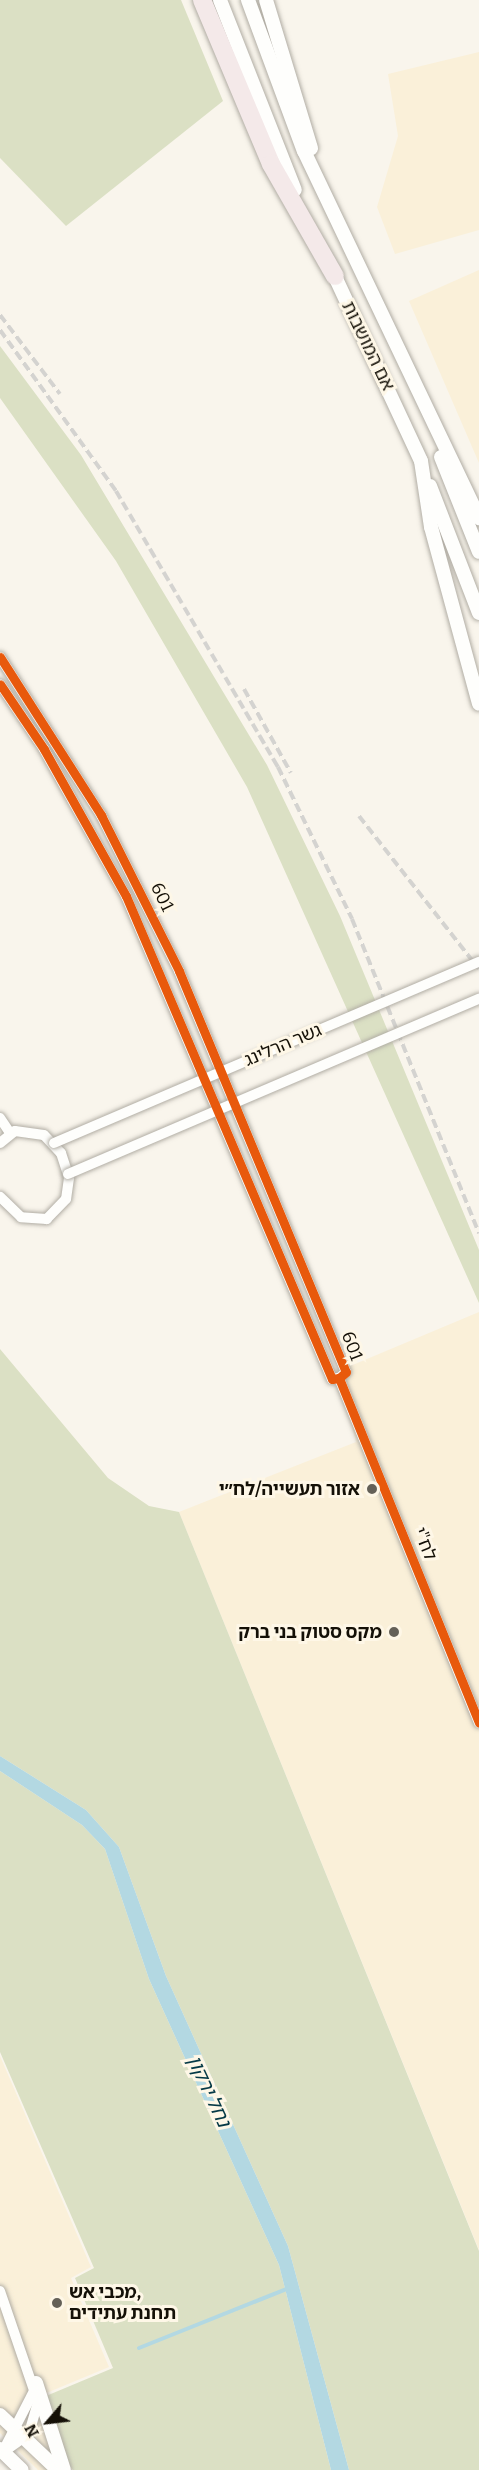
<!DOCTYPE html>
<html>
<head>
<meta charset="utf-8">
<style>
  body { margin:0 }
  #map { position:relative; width:479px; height:2470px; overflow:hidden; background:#f9f5ec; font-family:Bitter,"Noto Sans Hebrew",serif }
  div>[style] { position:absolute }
  .built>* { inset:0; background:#faf0d9 }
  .green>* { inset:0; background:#dbe0c4 }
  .water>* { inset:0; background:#b3d8e2 }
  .stream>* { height:4px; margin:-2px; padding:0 2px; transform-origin:2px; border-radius:2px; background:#b3d8e2 }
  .roads { filter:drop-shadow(0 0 2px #b1ada4) drop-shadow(0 0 2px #b1ada4) }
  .street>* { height:10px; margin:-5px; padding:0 5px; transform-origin:5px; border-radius:5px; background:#fefefc }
  .secondary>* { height:14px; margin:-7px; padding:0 7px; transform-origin:7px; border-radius:7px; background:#fefefc }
  .highway>* { height:18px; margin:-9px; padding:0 9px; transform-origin:9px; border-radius:9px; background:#f4e9e9 }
  .rail>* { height:4px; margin-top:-2px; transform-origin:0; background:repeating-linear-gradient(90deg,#d4d3d0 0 9px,transparent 0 13.5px) }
  .bridges { filter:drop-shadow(0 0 2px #b1ada4) drop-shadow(0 0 2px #b1ada4) }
  .street-bridge>* { height:10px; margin:-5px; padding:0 5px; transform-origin:5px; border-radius:5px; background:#fefefc }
  .cycleway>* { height:9px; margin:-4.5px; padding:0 4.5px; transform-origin:4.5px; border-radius:4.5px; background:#e8590c }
  .dots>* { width:16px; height:16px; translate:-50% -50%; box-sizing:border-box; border:3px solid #fef7e7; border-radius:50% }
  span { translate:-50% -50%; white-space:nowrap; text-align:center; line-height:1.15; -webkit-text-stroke:6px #fef7e7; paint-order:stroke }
  .street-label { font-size:18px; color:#141007 }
  .poi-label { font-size:18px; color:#141007; font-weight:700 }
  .right { translate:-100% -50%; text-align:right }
  .left { translate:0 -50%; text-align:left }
  .water-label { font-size:20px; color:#053946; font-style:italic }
  .north { position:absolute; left:18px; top:2392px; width:60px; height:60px; -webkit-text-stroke:4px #fef7e7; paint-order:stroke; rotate:242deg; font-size:16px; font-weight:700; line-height:24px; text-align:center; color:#141007 }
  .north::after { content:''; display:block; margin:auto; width:21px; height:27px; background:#141007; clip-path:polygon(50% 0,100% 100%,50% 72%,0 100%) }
</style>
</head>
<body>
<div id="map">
  <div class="built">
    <i style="clip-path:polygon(479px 52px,479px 230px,395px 254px,377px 207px,398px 136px,388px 74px)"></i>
    <i style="clip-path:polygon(479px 270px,479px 463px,409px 301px)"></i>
    <i style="clip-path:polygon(479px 1312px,479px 2250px,179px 1512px,356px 1442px,339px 1379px,343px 1369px)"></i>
    <i style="clip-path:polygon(0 2056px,91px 2267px,71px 2278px,109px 2367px,44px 2394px,53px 2470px,38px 2470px,0 2433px)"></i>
  </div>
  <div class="green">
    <i style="clip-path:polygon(0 0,181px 0,223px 101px,66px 226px,0 158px)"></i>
    <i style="clip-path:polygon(0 346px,81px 455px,267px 765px,340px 916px,479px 1250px,479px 1303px,247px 787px,116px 561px,0 398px)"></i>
    <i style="clip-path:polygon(0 1349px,108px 1478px,149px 1506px,179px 1512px,479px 2251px,479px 2470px,349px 2470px,288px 2246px,166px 1976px,119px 1847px,86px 1810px,0 1756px)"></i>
    <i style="clip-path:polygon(0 1771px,82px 1825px,105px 1849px,149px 1979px,279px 2265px,331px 2470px,73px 2470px,63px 2459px,46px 2396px,113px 2368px,75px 2278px,94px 2268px,0 2052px)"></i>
  </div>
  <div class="water">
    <i style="clip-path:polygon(0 1756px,86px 1810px,119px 1847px,166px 1976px,288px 2246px,349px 2470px,331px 2470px,279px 2265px,149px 1979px,105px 1849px,82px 1825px,0 1771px)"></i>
  </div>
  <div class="stream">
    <i style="left:139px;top:2348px;width:162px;rotate:-21.8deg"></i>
  </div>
  <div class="roads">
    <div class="street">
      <i style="left:0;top:657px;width:188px;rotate:57.4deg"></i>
      <i style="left:101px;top:815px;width:174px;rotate:63.4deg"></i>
      <i style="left:179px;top:971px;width:434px;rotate:67.4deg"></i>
      <i style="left:346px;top:1372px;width:9px;rotate:139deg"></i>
      <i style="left:339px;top:1378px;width:7px;rotate:172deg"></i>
      <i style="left:332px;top:1379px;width:525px;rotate:-113.1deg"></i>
      <i style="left:126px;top:896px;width:168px;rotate:-119.2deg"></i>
      <i style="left:44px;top:749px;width:78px;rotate:-124.1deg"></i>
      <i style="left:0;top:1118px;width:18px;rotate:56deg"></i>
      <i style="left:0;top:1143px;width:19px;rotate:-39deg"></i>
      <i style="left:15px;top:1131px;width:29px;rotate:8deg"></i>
      <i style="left:44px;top:1135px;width:25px;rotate:47deg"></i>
      <i style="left:61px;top:1153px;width:26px;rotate:72deg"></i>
      <i style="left:69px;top:1178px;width:21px;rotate:98deg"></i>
      <i style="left:66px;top:1199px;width:28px;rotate:134deg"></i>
      <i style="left:47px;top:1219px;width:26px;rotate:-176deg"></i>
      <i style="left:21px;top:1217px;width:29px;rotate:-136deg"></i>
      <i style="left:339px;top:1378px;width:372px;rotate:67.9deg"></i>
      <i style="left:0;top:2291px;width:117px;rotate:71.1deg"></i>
      <i style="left:38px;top:2402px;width:33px;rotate:106deg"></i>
      <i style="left:29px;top:2434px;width:32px;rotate:145deg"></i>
      <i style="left:3px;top:2451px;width:68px;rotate:-62.7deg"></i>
    </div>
    <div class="secondary">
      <i style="left:220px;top:0;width:204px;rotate:68.5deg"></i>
      <i style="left:248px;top:0;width:161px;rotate:69.7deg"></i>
      <i style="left:304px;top:151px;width:407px;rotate:64.5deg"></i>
      <i style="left:266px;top:0;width:155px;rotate:73.1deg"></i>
      <i style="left:331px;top:268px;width:213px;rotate:65deg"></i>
      <i style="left:421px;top:461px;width:67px;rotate:81.4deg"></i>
      <i style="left:431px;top:527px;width:183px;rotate:74.8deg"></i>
      <i style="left:441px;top:457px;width:102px;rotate:68.2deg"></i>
      <i style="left:430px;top:486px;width:136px;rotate:68.9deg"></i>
      <i style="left:36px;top:2383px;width:91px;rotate:72.2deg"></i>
      <i style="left:0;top:2415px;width:80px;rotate:43.5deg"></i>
      <i style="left:0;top:2449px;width:30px;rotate:44deg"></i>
    </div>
    <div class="highway">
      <i style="left:202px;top:0;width:178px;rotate:67.2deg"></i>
      <i style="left:271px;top:164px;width:129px;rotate:60.3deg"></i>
    </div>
  </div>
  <div class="rail">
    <i style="left:0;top:315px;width:99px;rotate:52.8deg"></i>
    <i style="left:0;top:330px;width:198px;rotate:54.2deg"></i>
    <i style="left:116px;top:491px;width:320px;rotate:59.6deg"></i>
    <i style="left:278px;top:767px;width:169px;rotate:64deg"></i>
    <i style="left:352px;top:919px;width:339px;rotate:68deg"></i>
    <i style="left:244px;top:689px;width:96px;rotate:60.8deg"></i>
    <i style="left:359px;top:816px;width:194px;rotate:51.9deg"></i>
  </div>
  <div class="bridges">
    <div class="street-bridge">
      <i style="left:54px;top:1143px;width:462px;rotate:-23.1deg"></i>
      <i style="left:68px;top:1174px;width:447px;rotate:-23.1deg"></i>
    </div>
  </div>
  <div class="cycleway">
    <i style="left:0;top:657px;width:188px;rotate:57.4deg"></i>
    <i style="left:101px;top:815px;width:174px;rotate:63.4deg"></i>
    <i style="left:179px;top:971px;width:434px;rotate:67.4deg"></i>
    <i style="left:346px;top:1372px;width:9px;rotate:139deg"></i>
    <i style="left:339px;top:1378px;width:7px;rotate:172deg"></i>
    <i style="left:332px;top:1379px;width:525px;rotate:-113.1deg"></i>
    <i style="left:126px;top:896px;width:168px;rotate:-119.2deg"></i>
    <i style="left:44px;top:749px;width:78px;rotate:-124.1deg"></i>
    <i style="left:339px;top:1378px;width:372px;rotate:67.9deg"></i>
  </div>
  <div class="dots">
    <i style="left:372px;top:1489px;background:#646057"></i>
    <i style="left:394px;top:1632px;background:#646057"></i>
    <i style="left:57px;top:2303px;background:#646057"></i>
  </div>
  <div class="street-label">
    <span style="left:368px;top:346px;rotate:64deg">אם המושבות</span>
    <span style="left:162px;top:897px;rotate:64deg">601</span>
    <span style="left:283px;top:1045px;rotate:-23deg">גשר הרלינג</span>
    <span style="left:352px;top:1346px;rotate:69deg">601</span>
    <span style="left:425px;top:1544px;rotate:68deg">לח"י</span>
  </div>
  <div class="poi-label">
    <span class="right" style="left:360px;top:1489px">אזור תעשייה/לח״י</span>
    <span class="right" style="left:382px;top:1632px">מקס סטוק בני ברק</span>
    <span class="left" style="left:69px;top:2303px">מכבי אש,<br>תחנת עתידים</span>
  </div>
  <div class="water-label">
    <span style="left:209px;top:2091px;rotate:65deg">נחל ירקון</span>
  </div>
  <div class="north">N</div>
</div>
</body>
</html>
